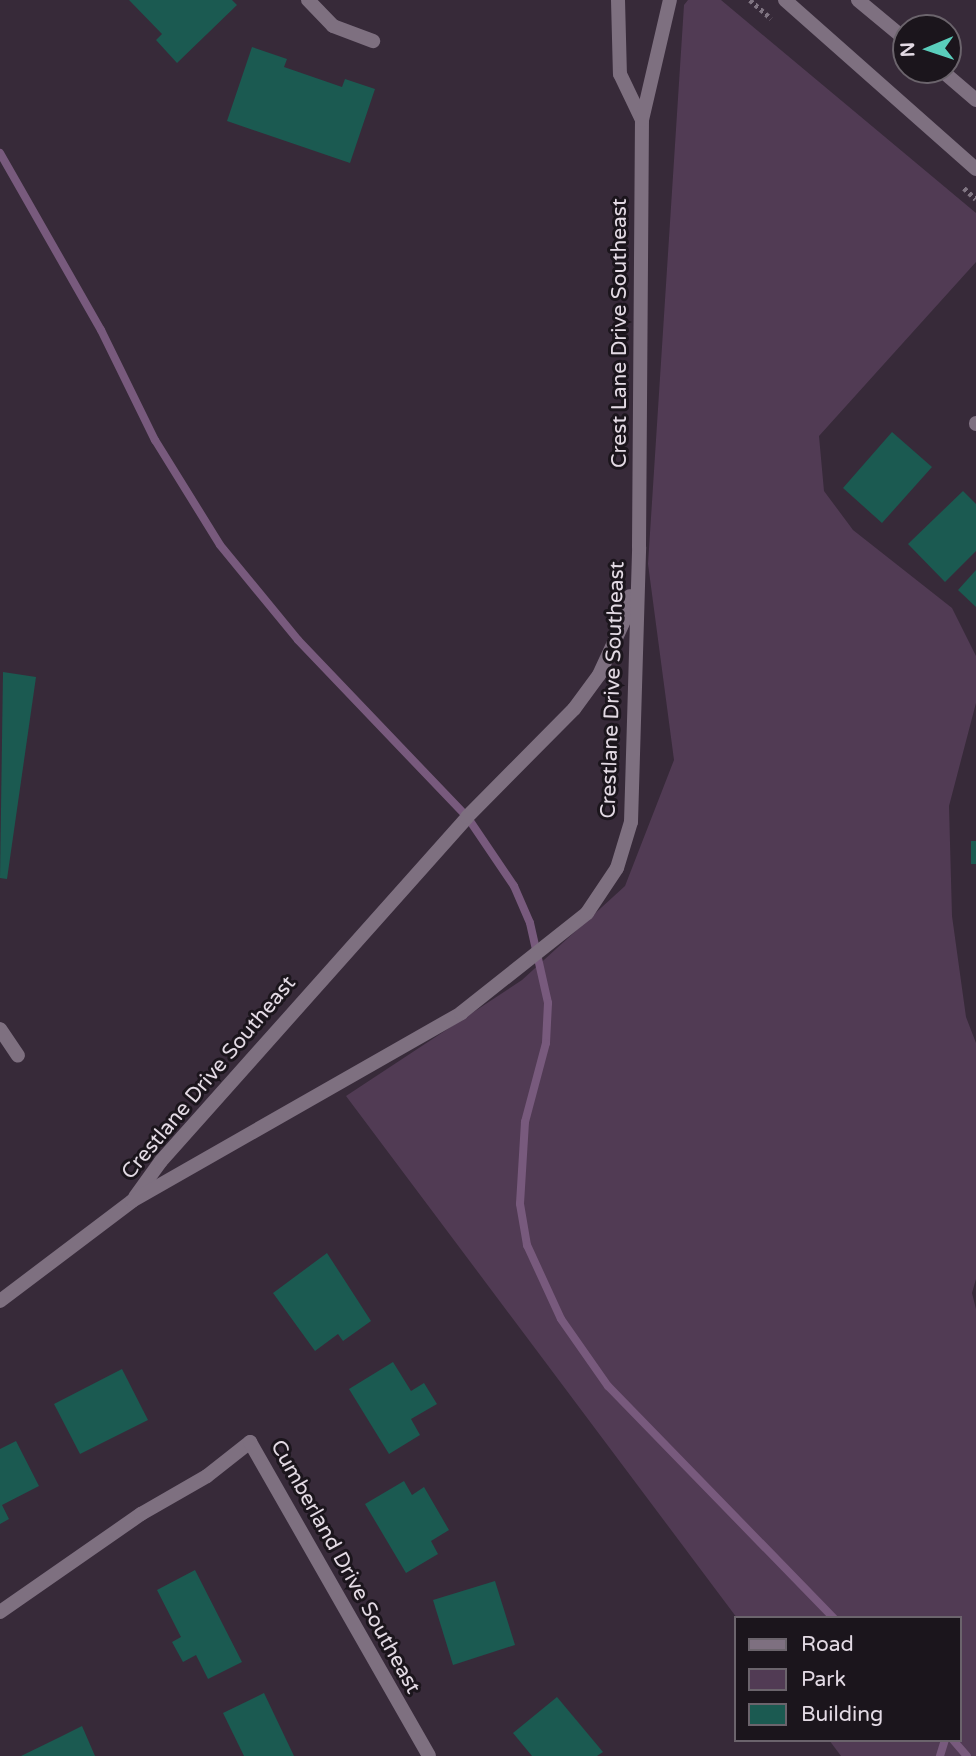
<!DOCTYPE html>
<html>
<head>
<meta charset="utf-8">
<style>
  body { margin:0 }
  #map { position:relative; width:976px; height:1756px; overflow:hidden; background:#372a39; font-family:"Varela Round",sans-serif }
  div>[style] { position:absolute }
  .green>* { inset:0; background:#513b54 }
  .stream>* { height:8px; margin:-4px; padding:0 4px; transform-origin:4px; border-radius:4px; background:#785a7d }
  .building>* { inset:0; background:#1b5a51 }
  .path>* { height:4.5px; margin-top:-2.25px; transform-origin:0; background:repeating-linear-gradient(90deg,#807582 0 3.5px,transparent 0 7px) }
  .minor>* { height:14px; margin:-7px; padding:0 7px; transform-origin:7px; border-radius:7px; background:#7e7080 }
  .tertiary>* { height:14px; margin:-7px; padding:0 7px; transform-origin:7px; border-radius:7px; background:#7e7080 }
  span { translate:-50% -50%; white-space:nowrap; text-align:center; line-height:1.15; -webkit-text-stroke:6px #1b151c; paint-order:stroke }
  .street-label { font-size:21px; color:#e3dae4 }
  .legend { position:absolute; left:734px; top:1616px; width:228px; height:126px; box-sizing:border-box; background:#1b151c; border:2px solid #6b646c; margin:0; padding:9px 12px; list-style:none; font-size:21px; color:#e3dae4 }
  .legend li { display:flex; align-items:center; gap:14px; height:35px }
  .legend b { width:35px; border:2px solid #6b646c }
  .north { position:absolute; left:892px; top:14px; width:70px; height:70px; box-sizing:border-box; background:#1b151c; border:2px solid #6b646c; border-radius:50%; rotate:268deg; font-size:19px; font-weight:700; line-height:28px; text-align:center; color:#e3dae4 }
  .north::after { content:''; display:block; margin:auto; width:24px; height:32px; background:#5acebc; clip-path:polygon(50% 0,100% 100%,50% 72%,0 100%) }
</style>
</head>
<body>
<div id="map">
  <div class="green">
    <i style="clip-path:polygon(688px 0,721px 0,976px 213px,976px 262px,819px 436px,824px 491px,853px 530px,952px 608px,976px 656px,976px 703px,949px 806px,952px 916px,966px 1017px,976px 1043px,976px 1279px,972px 1293px,976px 1309px,976px 1756px,841px 1756px,829px 1740px,960px 1740px,960px 1618px,737px 1618px,346px 1096px,522px 980px,625px 886px,674px 760px,648px 564px,684px 5px)"></i>
  </div>
  <div class="stream">
    <i style="left:0;top:153px;width:204px;rotate:60.3deg"></i>
    <i style="left:101px;top:330px;width:123px;rotate:63.9deg"></i>
    <i style="left:155px;top:440px;width:123px;rotate:58.2deg"></i>
    <i style="left:220px;top:545px;width:123px;rotate:50.6deg"></i>
    <i style="left:298px;top:640px;width:246px;rotate:46.3deg"></i>
    <i style="left:468px;top:818px;width:82px;rotate:55.9deg"></i>
    <i style="left:514px;top:886px;width:40px;rotate:66.6deg"></i>
    <i style="left:530px;top:923px;width:82px;rotate:77.3deg"></i>
    <i style="left:548px;top:1003px;width:40px;rotate:92.9deg"></i>
    <i style="left:546px;top:1043px;width:82px;rotate:104.9deg"></i>
    <i style="left:525px;top:1122px;width:82px;rotate:93.5deg"></i>
    <i style="left:520px;top:1204px;width:42px;rotate:80.3deg"></i>
    <i style="left:527px;top:1245px;width:81px;rotate:65.3deg"></i>
    <i style="left:561px;top:1319px;width:82px;rotate:55deg"></i>
    <i style="left:608px;top:1386px;width:324px;rotate:45.8deg"></i>
    <i style="left:953px;top:1740px;width:21px;rotate:49deg"></i>
    <i style="left:940px;top:1756px;width:17px;rotate:-73deg"></i>
  </div>
  <div class="building">
    <i style="clip-path:polygon(129px 0,232px 0,237px 5px,177px 63px,156px 40px,162px 34px)"></i>
    <i style="clip-path:polygon(252px 47px,287px 59px,284px 67px,342px 87px,345px 79px,375px 89px,350px 163px,227px 121px)"></i>
    <i style="clip-path:polygon(892px 432px,932px 467px,882px 523px,843px 488px)"></i>
    <i style="clip-path:polygon(963px 491px,976px 504px,976px 551px,945px 582px,908px 544px)"></i>
    <i style="clip-path:polygon(976px 570px,976px 607px,958px 590px)"></i>
    <i style="clip-path:polygon(3px 672px,36px 677px,7px 879px,0 878px)"></i>
    <i style="clip-path:polygon(971px 841px,976px 841px,976px 864px,971px 864px)"></i>
    <i style="clip-path:polygon(327px 1253px,371px 1321px,343px 1341px,338px 1334px,315px 1351px,273px 1293px)"></i>
    <i style="clip-path:polygon(393px 1362px,411px 1391px,424px 1383px,437px 1404px,411px 1419px,420px 1435px,389px 1454px,349px 1389px)"></i>
    <i style="clip-path:polygon(122px 1369px,148px 1420px,80px 1454px,54px 1404px)"></i>
    <i style="clip-path:polygon(16px 1441px,39px 1486px,2px 1505px,9px 1519px,0 1524px,0 1449px)"></i>
    <i style="clip-path:polygon(404px 1481px,412px 1495px,424px 1487px,449px 1530px,431px 1541px,438px 1554px,406px 1573px,365px 1504px)"></i>
    <i style="clip-path:polygon(195px 1570px,242px 1662px,208px 1679px,196px 1655px,183px 1662px,172px 1642px,181px 1637px,157px 1590px)"></i>
    <i style="clip-path:polygon(495px 1581px,515px 1645px,453px 1665px,433px 1600px)"></i>
    <i style="clip-path:polygon(264px 1693px,294px 1756px,244px 1756px,223px 1713px)"></i>
    <i style="clip-path:polygon(557px 1697px,603px 1752px,597px 1756px,532px 1756px,513px 1733px)"></i>
    <i style="clip-path:polygon(82px 1726px,95px 1756px,21px 1756px,58px 1738px)"></i>
  </div>
  <div class="path">
    <i style="left:750px;top:0;width:28px;rotate:41deg"></i>
    <i style="left:964px;top:188px;width:16px;rotate:43deg"></i>
  </div>
  <div class="minor">
    <i style="left:308px;top:0;width:36px;rotate:46deg"></i>
    <i style="left:333px;top:26px;width:43px;rotate:20.6deg"></i>
    <i style="left:618px;top:0;width:74px;rotate:88.5deg"></i>
    <i style="left:620px;top:74px;width:51px;rotate:64.4deg"></i>
    <i style="left:976px;top:423px;width:1px;rotate:90deg"></i>
    <i style="left:0;top:1029px;width:32px;rotate:56deg"></i>
    <i style="left:135px;top:1197px;width:44px;rotate:-54.2deg"></i>
    <i style="left:161px;top:1161px;width:460px;rotate:-48.3deg"></i>
    <i style="left:467px;top:817px;width:152px;rotate:-45.3deg"></i>
    <i style="left:574px;top:709px;width:42px;rotate:-53.7deg"></i>
    <i style="left:599px;top:675px;width:67px;rotate:-65.3deg"></i>
    <i style="left:627px;top:614px;width:18px;rotate:-81deg"></i>
    <i style="left:0;top:1301px;width:166px;rotate:-37.1deg"></i>
    <i style="left:132px;top:1201px;width:379px;rotate:-29.7deg"></i>
    <i style="left:461px;top:1013px;width:161px;rotate:-38.4deg"></i>
    <i style="left:587px;top:913px;width:54px;rotate:-56.3deg"></i>
    <i style="left:617px;top:868px;width:48px;rotate:-73.1deg"></i>
    <i style="left:631px;top:822px;width:275px;rotate:-88.3deg"></i>
    <i style="left:639px;top:547px;width:427px;rotate:-89.6deg"></i>
    <i style="left:642px;top:120px;width:123px;rotate:-76.9deg"></i>
    <i style="left:0;top:1612px;width:172px;rotate:-34.8deg"></i>
    <i style="left:141px;top:1514px;width:76px;rotate:-29.9deg"></i>
    <i style="left:207px;top:1476px;width:55px;rotate:-38.3deg"></i>
    <i style="left:250px;top:1442px;width:361px;rotate:60.3deg"></i>
  </div>
  <div class="tertiary">
    <i style="left:785px;top:0;width:255px;rotate:41.5deg"></i>
    <i style="left:858px;top:0;width:62px;rotate:39.8deg"></i>
    <i style="left:941px;top:70px;width:46px;rotate:40.6deg"></i>
  </div>
  <div class="street-label">
    <span style="left:620px;top:333px;rotate:-90deg">Crest Lane Drive Southeast</span>
    <span style="left:613px;top:690px;rotate:-88deg">Crestlane Drive Southeast</span>
    <span style="left:209px;top:1078px;rotate:-50deg">Crestlane Drive Southeast</span>
    <span style="left:345px;top:1567px;rotate:61deg">Cumberland Drive Southeast</span>
  </div>
  <ul class="legend">
  <li><b style="height:9px;background:#7e7080"></b>Road</li>
  <li><b style="height:19px;background:#513b54"></b>Park</li>
  <li><b style="height:19px;background:#1b5a51"></b>Building</li>
  </ul>
  <div class="north">N</div>
</div>
</body>
</html>
